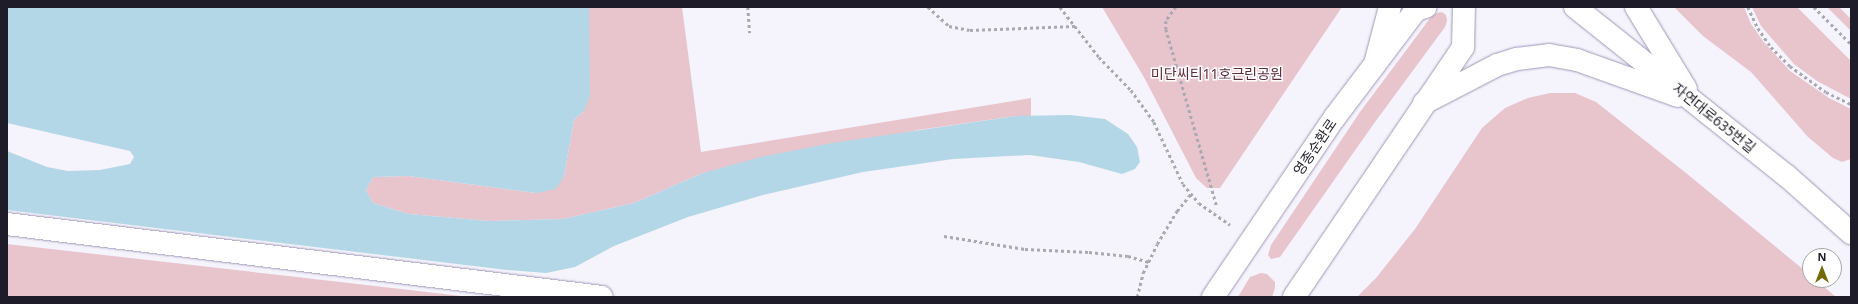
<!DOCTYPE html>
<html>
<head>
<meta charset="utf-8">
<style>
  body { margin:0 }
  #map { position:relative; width:1858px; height:304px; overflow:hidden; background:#f5f3fb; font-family:"Noto Sans","Noto Sans KR",sans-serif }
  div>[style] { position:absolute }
  .green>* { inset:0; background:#e8c4cd }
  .water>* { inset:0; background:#b3d7e7 }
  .path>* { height:2.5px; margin-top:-1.25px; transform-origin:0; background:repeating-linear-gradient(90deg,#aaa8b1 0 3px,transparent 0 6px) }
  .roads { filter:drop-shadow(0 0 1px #9e97b9) drop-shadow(0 0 1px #9e97b9) }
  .minor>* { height:22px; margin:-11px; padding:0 11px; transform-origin:11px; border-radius:11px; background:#fff }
  .major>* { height:22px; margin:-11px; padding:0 11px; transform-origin:11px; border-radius:11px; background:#fff }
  span { translate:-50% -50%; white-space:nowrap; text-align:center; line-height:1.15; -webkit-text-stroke:3px #fff; paint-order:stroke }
  .park-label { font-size:14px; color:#5e2c3b }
  .street-label { font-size:14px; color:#1e1c28 }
  .frame { position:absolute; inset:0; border:8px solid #1e1c28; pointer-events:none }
  .north { position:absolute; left:1802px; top:248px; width:40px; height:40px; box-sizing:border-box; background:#fff; border:1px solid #a5a4a9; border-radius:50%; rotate:0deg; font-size:11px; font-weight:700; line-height:16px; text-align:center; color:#1e1c28 }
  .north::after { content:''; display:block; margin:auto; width:14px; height:18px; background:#746b06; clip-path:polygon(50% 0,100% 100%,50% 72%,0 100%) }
</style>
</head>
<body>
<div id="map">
  <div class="green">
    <i style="clip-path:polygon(589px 7px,682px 7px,701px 152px,1031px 98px,1031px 116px,1016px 116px,918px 130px,703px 173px,634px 203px,563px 219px,489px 221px,409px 214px,373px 203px,366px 190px,373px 177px,408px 176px,536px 193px,564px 176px,574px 120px,584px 111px)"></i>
    <i style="clip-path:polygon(1102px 7px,1342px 7px,1220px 188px,1207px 188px,1196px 178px,1145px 79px)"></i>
    <i style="clip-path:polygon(1674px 7px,1744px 7px,1751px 24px,1763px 41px,1790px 71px,1829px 98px,1851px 109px,1851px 159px,1842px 162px,1833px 158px,1808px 137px,1751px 72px,1703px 36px)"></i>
    <i style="clip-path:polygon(1752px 7px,1797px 7px,1851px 61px,1851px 99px,1817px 81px,1794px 64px,1761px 26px)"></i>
    <i style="clip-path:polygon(1827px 7px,1839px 7px,1851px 19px,1851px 31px)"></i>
    <i style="clip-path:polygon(1442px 12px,1446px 15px,1447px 21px,1445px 27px,1375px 122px,1280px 257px,1271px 259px,1268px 255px,1271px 245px,1360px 112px,1431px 17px,1437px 13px)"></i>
    <i style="clip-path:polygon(1550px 93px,1575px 93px,1596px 102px,1686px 173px,1810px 275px,1810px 280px,1816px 280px,1836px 297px,1357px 297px,1376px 278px,1415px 229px,1482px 128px,1505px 108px,1528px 98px)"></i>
    <i style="clip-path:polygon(7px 244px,288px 276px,470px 297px,7px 297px)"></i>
    <i style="clip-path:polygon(1261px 273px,1267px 274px,1275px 282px,1275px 288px,1272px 297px,1238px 297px,1250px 277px)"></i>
  </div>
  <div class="water">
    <i style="clip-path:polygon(7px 7px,589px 7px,590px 96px,584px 111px,574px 120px,564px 176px,556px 189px,536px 193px,408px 176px,373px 177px,366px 190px,373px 203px,409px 214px,489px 221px,563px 219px,634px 203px,703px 173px,761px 157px,832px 143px,1016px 116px,1070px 115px,1105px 119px,1128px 134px,1137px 147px,1140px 162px,1135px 169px,1122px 174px,1079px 162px,1030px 155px,953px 159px,863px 172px,763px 195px,688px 217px,614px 246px,575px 267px,546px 273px,507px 270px,7px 210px,7px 151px,47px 167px,68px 171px,100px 170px,130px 164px,134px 157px,130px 151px,7px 123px)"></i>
  </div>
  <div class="path">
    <i style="left:748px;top:7px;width:26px;rotate:86deg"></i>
    <i style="left:928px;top:7px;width:28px;rotate:42deg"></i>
    <i style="left:949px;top:26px;width:21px;rotate:11deg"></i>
    <i style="left:970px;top:30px;width:105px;rotate:-2.2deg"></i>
    <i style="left:1060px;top:7px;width:63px;rotate:52deg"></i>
    <i style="left:1099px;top:57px;width:46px;rotate:45.9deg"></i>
    <i style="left:1131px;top:90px;width:39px;rotate:54deg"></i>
    <i style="left:1154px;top:122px;width:68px;rotate:64.9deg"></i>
    <i style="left:1183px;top:184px;width:25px;rotate:50deg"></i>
    <i style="left:1199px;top:203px;width:38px;rotate:35deg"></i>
    <i style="left:1176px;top:7px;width:17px;rotate:126deg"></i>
    <i style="left:1166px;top:21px;width:8px;rotate:90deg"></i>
    <i style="left:1166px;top:29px;width:185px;rotate:74deg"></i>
    <i style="left:1748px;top:7px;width:23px;rotate:65deg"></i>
    <i style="left:1758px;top:28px;width:23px;rotate:56deg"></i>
    <i style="left:1771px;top:47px;width:27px;rotate:45deg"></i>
    <i style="left:1790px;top:66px;width:44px;rotate:35.8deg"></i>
    <i style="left:1826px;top:92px;width:28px;rotate:26deg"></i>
    <i style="left:1814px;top:7px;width:52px;rotate:45deg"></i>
    <i style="left:944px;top:236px;width:82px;rotate:9.1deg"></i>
    <i style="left:1025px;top:249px;width:64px;rotate:2.7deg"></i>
    <i style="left:1089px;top:252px;width:39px;rotate:6deg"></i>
    <i style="left:1128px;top:256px;width:22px;rotate:16deg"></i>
    <i style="left:1137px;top:297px;width:25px;rotate:-76deg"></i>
    <i style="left:1143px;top:273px;width:32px;rotate:-64deg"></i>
    <i style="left:1157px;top:244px;width:39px;rotate:-59deg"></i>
    <i style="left:1177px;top:211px;width:22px;rotate:-51deg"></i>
  </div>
  <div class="roads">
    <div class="minor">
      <i style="left:1575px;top:7px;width:271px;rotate:38.6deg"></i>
      <i style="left:1787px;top:176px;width:86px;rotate:41.7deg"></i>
      <i style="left:1636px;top:7px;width:96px;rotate:58.6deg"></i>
      <i style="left:1375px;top:64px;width:59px;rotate:-75.3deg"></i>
      <i style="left:1424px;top:103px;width:82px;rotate:-27.5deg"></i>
      <i style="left:1497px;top:65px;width:21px;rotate:-17deg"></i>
      <i style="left:1517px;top:59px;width:32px;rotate:-7deg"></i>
      <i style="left:1549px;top:55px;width:28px;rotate:10deg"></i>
      <i style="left:1577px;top:60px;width:107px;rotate:19.6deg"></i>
      <i style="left:7px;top:224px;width:599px;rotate:6.99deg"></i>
    </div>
    <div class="major">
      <i style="left:1213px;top:297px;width:217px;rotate:-55.9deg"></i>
      <i style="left:1335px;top:117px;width:134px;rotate:-52.9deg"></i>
      <i style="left:1416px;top:10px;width:10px;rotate:-17deg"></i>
      <i style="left:1294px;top:297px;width:302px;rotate:-55.9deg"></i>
      <i style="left:1463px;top:47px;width:40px;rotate:-88.6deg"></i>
    </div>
  </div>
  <div class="park-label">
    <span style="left:1217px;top:74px">미단씨티11호근린공원</span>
  </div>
  <div class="street-label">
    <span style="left:1714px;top:118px;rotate:39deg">자연대로635번길</span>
    <span style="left:1315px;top:147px;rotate:-56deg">영종순환로</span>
  </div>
  <div class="frame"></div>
  <div class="north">N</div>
</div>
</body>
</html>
